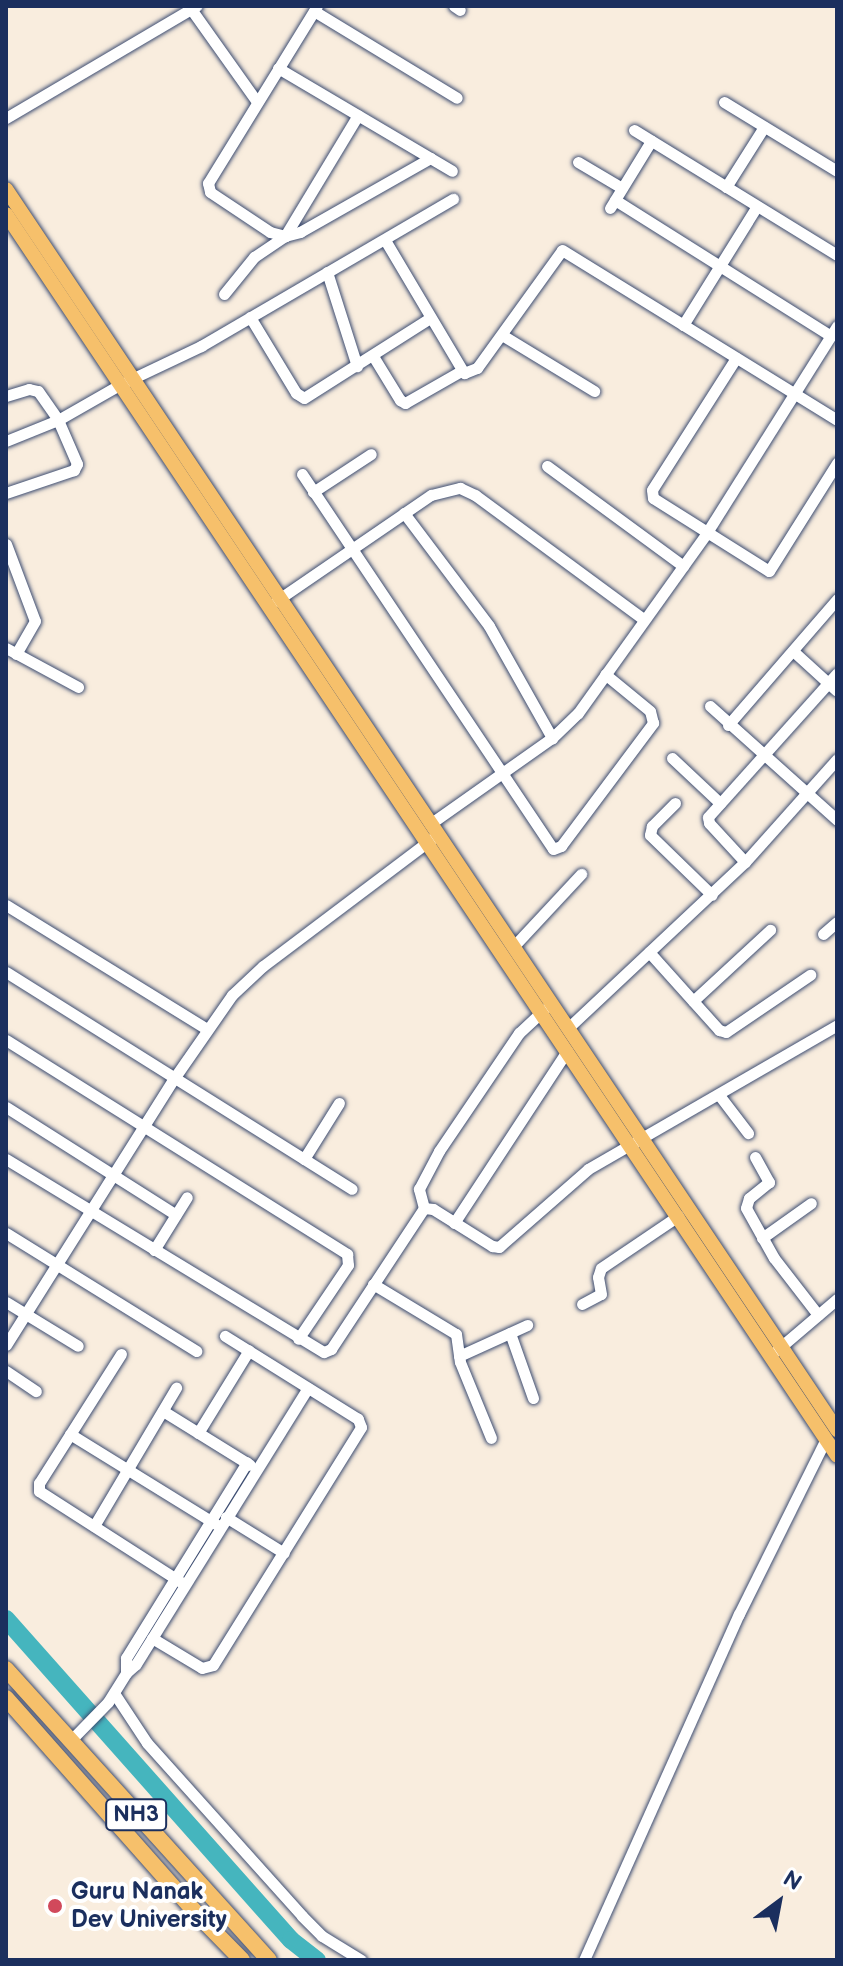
<!DOCTYPE html>
<html>
<head>
<meta charset="utf-8">
<style>
  body { margin:0 }
  #map { position:relative; width:843px; height:1966px; overflow:hidden; background:#f9edde; font-family:"Balsamiq Sans",sans-serif }
  div>[style] { position:absolute }
  .river>* { height:18px; margin:-9px; padding:0 9px; transform-origin:9px; border-radius:9px; background:#45b5be }
  .roads { filter:drop-shadow(0 0 2px #3c4c71) drop-shadow(0 0 2px #3c4c71) }
  .minor>* { height:11px; margin:-5.5px; padding:0 5.5px; transform-origin:5.5px; border-radius:5.5px; background:#fff }
  .major>* { height:14px; margin:-7px; padding:0 7px; transform-origin:7px; border-radius:7px; background:#f6c06b }
  .highway>* { height:16px; margin:-8px; padding:0 8px; transform-origin:8px; border-radius:8px; background:#f6c06b }
  .dots>* { width:22px; height:22px; translate:-50% -50%; box-sizing:border-box; border:4px solid #fff; border-radius:50% }
  span { translate:-50% -50%; white-space:nowrap; text-align:center; line-height:1.15; -webkit-text-stroke:8px #fff; paint-order:stroke }
  .shield-label span { padding:2px 6px; background:#fff; border:2px solid; border-radius:6px; -webkit-text-stroke-width:0 }
  .shield-label { font-size:22px; color:#1b2f5e; font-weight:700 }
  .poi-label { font-size:24px; color:#1b2f5e; font-weight:700 }
  .left { translate:0 -50%; text-align:left }
  .frame { position:absolute; inset:0; border:8px solid #1b2f5e; pointer-events:none }
  .north { position:absolute; left:739px; top:1862px; width:80px; height:80px; -webkit-text-stroke:6px #fff; paint-order:stroke; rotate:32deg; font-size:22px; font-weight:700; line-height:32px; text-align:center; color:#1b2f5e }
  .north::after { content:''; display:block; margin:auto; width:28px; height:36px; background:#1b2f5e; clip-path:polygon(50% 0,100% 100%,50% 72%,0 100%) }
</style>
</head>
<body>
<div id="map">
  <div class="river">
    <i style="left:6px;top:1619px;width:429px;rotate:48.4deg"></i>
    <i style="left:291px;top:1940px;width:33px;rotate:38deg"></i>
  </div>
  <div class="roads">
    <div class="minor">
      <i style="left:317px;top:6px;width:208px;rotate:121.6deg"></i>
      <i style="left:208px;top:183px;width:9px;rotate:77deg"></i>
      <i style="left:210px;top:192px;width:72px;rotate:33.7deg"></i>
      <i style="left:270px;top:232px;width:16px;rotate:15deg"></i>
      <i style="left:285px;top:236px;width:16px;rotate:-15deg"></i>
      <i style="left:300px;top:232px;width:150px;rotate:-29.6deg"></i>
      <i style="left:454px;top:6px;width:7px;rotate:34deg"></i>
      <i style="left:191px;top:9px;width:114px;rotate:54.6deg"></i>
      <i style="left:314px;top:11px;width:167px;rotate:31.3deg"></i>
      <i style="left:278px;top:68px;width:202px;rotate:30.6deg"></i>
      <i style="left:724px;top:102px;width:132px;rotate:31.4deg"></i>
      <i style="left:6px;top:118px;width:221px;rotate:-30.5deg"></i>
      <i style="left:634px;top:130px;width:238px;rotate:31.6deg"></i>
      <i style="left:578px;top:162px;width:51px;rotate:30.6deg"></i>
      <i style="left:726px;top:187px;width:71px;rotate:-57.7deg"></i>
      <i style="left:615px;top:200px;width:255px;rotate:32.2deg"></i>
      <i style="left:610px;top:208px;width:79px;rotate:-58.5deg"></i>
      <i style="left:385px;top:240px;width:155px;rotate:59.3deg"></i>
      <i style="left:464px;top:373px;width:14px;rotate:-21deg"></i>
      <i style="left:477px;top:368px;width:145px;rotate:-54.2deg"></i>
      <i style="left:562px;top:250px;width:323px;rotate:31.7deg"></i>
      <i style="left:327px;top:272px;width:99px;rotate:72.3deg"></i>
      <i style="left:224px;top:294px;width:48px;rotate:-51deg"></i>
      <i style="left:254px;top:257px;width:37px;rotate:-34deg"></i>
      <i style="left:285px;top:236px;width:141px;rotate:-58.9deg"></i>
      <i style="left:250px;top:317px;width:89px;rotate:58.8deg"></i>
      <i style="left:296px;top:393px;width:9px;rotate:32deg"></i>
      <i style="left:304px;top:398px;width:149px;rotate:-32.4deg"></i>
      <i style="left:683px;top:325px;width:140px;rotate:-58.1deg"></i>
      <i style="left:502px;top:335px;width:108px;rotate:31.3deg"></i>
      <i style="left:373px;top:356px;width:52px;rotate:58.5deg"></i>
      <i style="left:400px;top:400px;width:6px;rotate:31deg"></i>
      <i style="left:405px;top:403px;width:64px;rotate:-29.7deg"></i>
      <i style="left:736px;top:358px;width:156px;rotate:122.5deg"></i>
      <i style="left:652px;top:490px;width:8px;rotate:83deg"></i>
      <i style="left:653px;top:498px;width:137px;rotate:32.2deg"></i>
      <i style="left:769px;top:571px;width:128px;rotate:-57.8deg"></i>
      <i style="left:6px;top:396px;width:24px;rotate:-17deg"></i>
      <i style="left:29px;top:389px;width:9px;rotate:13deg"></i>
      <i style="left:38px;top:391px;width:35px;rotate:55deg"></i>
      <i style="left:58px;top:420px;width:48px;rotate:66.6deg"></i>
      <i style="left:77px;top:464px;width:7px;rotate:117deg"></i>
      <i style="left:74px;top:470px;width:72px;rotate:161.3deg"></i>
      <i style="left:6px;top:441px;width:56px;rotate:-22deg"></i>
      <i style="left:58px;top:420px;width:73px;rotate:-29.7deg"></i>
      <i style="left:121px;top:384px;width:89px;rotate:-25.4deg"></i>
      <i style="left:201px;top:346px;width:292px;rotate:-30.3deg"></i>
      <i style="left:547px;top:466px;width:169px;rotate:36.3deg"></i>
      <i style="left:302px;top:474px;width:451px;rotate:56.2deg"></i>
      <i style="left:553px;top:849px;width:9px;rotate:-21deg"></i>
      <i style="left:561px;top:846px;width:154px;rotate:-53.2deg"></i>
      <i style="left:653px;top:723px;width:12px;rotate:-104deg"></i>
      <i style="left:650px;top:711px;width:58px;rotate:-140.6deg"></i>
      <i style="left:313px;top:492px;width:69px;rotate:-33.2deg"></i>
      <i style="left:404px;top:513px;width:141px;rotate:53deg"></i>
      <i style="left:489px;top:626px;width:129px;rotate:60.6deg"></i>
      <i style="left:6px;top:544px;width:82px;rotate:69.4deg"></i>
      <i style="left:35px;top:621px;width:38px;rotate:120deg"></i>
      <i style="left:276px;top:601px;width:188px;rotate:-34.4deg"></i>
      <i style="left:431px;top:495px;width:30px;rotate:-14deg"></i>
      <i style="left:460px;top:488px;width:17px;rotate:25deg"></i>
      <i style="left:475px;top:495px;width:209px;rotate:36.4deg"></i>
      <i style="left:6px;top:648px;width:82px;rotate:28.4deg"></i>
      <i style="left:793px;top:651px;width:59px;rotate:42.3deg"></i>
      <i style="left:710px;top:706px;width:171px;rotate:41.9deg"></i>
      <i style="left:728px;top:725px;width:167px;rotate:-49.1deg"></i>
      <i style="left:672px;top:758px;width:66px;rotate:43.2deg"></i>
      <i style="left:675px;top:803px;width:33px;rotate:135deg"></i>
      <i style="left:652px;top:826px;width:9px;rotate:103deg"></i>
      <i style="left:650px;top:835px;width:86px;rotate:44.1deg"></i>
      <i style="left:430px;top:824px;width:149px;rotate:-35.2deg"></i>
      <i style="left:552px;top:738px;width:36px;rotate:-44deg"></i>
      <i style="left:578px;top:713px;width:220px;rotate:-54.4deg"></i>
      <i style="left:706px;top:534px;width:246px;rotate:-57.8deg"></i>
      <i style="left:745px;top:862px;width:53px;rotate:-132.7deg"></i>
      <i style="left:709px;top:823px;width:6px;rotate:-99deg"></i>
      <i style="left:708px;top:817px;width:193px;rotate:-48.1deg"></i>
      <i style="left:6px;top:905px;width:236px;rotate:31.7deg"></i>
      <i style="left:823px;top:934px;width:18px;rotate:-41deg"></i>
      <i style="left:513px;top:947px;width:100px;rotate:-47deg"></i>
      <i style="left:649px;top:952px;width:105px;rotate:48.1deg"></i>
      <i style="left:719px;top:1030px;width:7px;rotate:16deg"></i>
      <i style="left:726px;top:1032px;width:102px;rotate:-34.2deg"></i>
      <i style="left:6px;top:972px;width:408px;rotate:32.1deg"></i>
      <i style="left:693px;top:1001px;width:105px;rotate:-42.7deg"></i>
      <i style="left:568px;top:1028px;width:243px;rotate:-43.2deg"></i>
      <i style="left:745px;top:862px;width:138px;rotate:-48.2deg"></i>
      <i style="left:6px;top:1040px;width:403px;rotate:32.1deg"></i>
      <i style="left:347px;top:1254px;width:11px;rotate:85deg"></i>
      <i style="left:348px;top:1265px;width:89px;rotate:124deg"></i>
      <i style="left:719px;top:1095px;width:48px;rotate:52.7deg"></i>
      <i style="left:6px;top:1107px;width:201px;rotate:32.4deg"></i>
      <i style="left:755px;top:1157px;width:29px;rotate:61deg"></i>
      <i style="left:769px;top:1182px;width:26px;rotate:141deg"></i>
      <i style="left:749px;top:1198px;width:10px;rotate:107deg"></i>
      <i style="left:746px;top:1208px;width:57px;rotate:60.8deg"></i>
      <i style="left:774px;top:1258px;width:72px;rotate:52.3deg"></i>
      <i style="left:6px;top:1159px;width:372px;rotate:31.3deg"></i>
      <i style="left:324px;top:1352px;width:8px;rotate:-23deg"></i>
      <i style="left:331px;top:1349px;width:169px;rotate:-56.6deg"></i>
      <i style="left:424px;top:1208px;width:9px;rotate:6deg"></i>
      <i style="left:433px;top:1209px;width:70px;rotate:32.1deg"></i>
      <i style="left:492px;top:1246px;width:7px;rotate:8deg"></i>
      <i style="left:499px;top:1247px;width:118px;rotate:-41.2deg"></i>
      <i style="left:588px;top:1169px;width:288px;rotate:-30deg"></i>
      <i style="left:304px;top:1159px;width:66px;rotate:-58deg"></i>
      <i style="left:424px;top:1208px;width:20px;rotate:-105deg"></i>
      <i style="left:419px;top:1189px;width:43px;rotate:-62.2deg"></i>
      <i style="left:439px;top:1151px;width:143px;rotate:-55.9deg"></i>
      <i style="left:519px;top:1033px;width:35px;rotate:-43deg"></i>
      <i style="left:454px;top:1223px;width:206px;rotate:-56.7deg"></i>
      <i style="left:6px;top:1233px;width:224px;rotate:31.8deg"></i>
      <i style="left:762px;top:1238px;width:60px;rotate:-35.5deg"></i>
      <i style="left:154px;top:1250px;width:62px;rotate:-58.1deg"></i>
      <i style="left:373px;top:1284px;width:97px;rotate:31.1deg"></i>
      <i style="left:456px;top:1334px;width:28px;rotate:82deg"></i>
      <i style="left:460px;top:1362px;width:82px;rotate:67.8deg"></i>
      <i style="left:6px;top:1302px;width:84px;rotate:31.4deg"></i>
      <i style="left:582px;top:1304px;width:21px;rotate:-28deg"></i>
      <i style="left:601px;top:1294px;width:17px;rotate:-100deg"></i>
      <i style="left:598px;top:1277px;width:9px;rotate:-72deg"></i>
      <i style="left:601px;top:1268px;width:93px;rotate:-34deg"></i>
      <i style="left:510px;top:1333px;width:69px;rotate:70.5deg"></i>
      <i style="left:6px;top:1345px;width:317px;rotate:-57.8deg"></i>
      <i style="left:175px;top:1077px;width:100px;rotate:-55.2deg"></i>
      <i style="left:232px;top:995px;width:42px;rotate:-43.1deg"></i>
      <i style="left:263px;top:966px;width:213px;rotate:-37deg"></i>
      <i style="left:777px;top:1350px;width:79px;rotate:-40.4deg"></i>
      <i style="left:121px;top:1354px;width:153px;rotate:122.4deg"></i>
      <i style="left:39px;top:1483px;width:8px;rotate:90deg"></i>
      <i style="left:39px;top:1491px;width:172px;rotate:32.7deg"></i>
      <i style="left:459px;top:1356px;width:75px;rotate:-24.5deg"></i>
      <i style="left:6px;top:1371px;width:36px;rotate:34deg"></i>
      <i style="left:163px;top:1411px;width:102px;rotate:31.8deg"></i>
      <i style="left:198px;top:1433px;width:97px;rotate:-58.4deg"></i>
      <i style="left:70px;top:1434px;width:172px;rotate:31.7deg"></i>
      <i style="left:226px;top:1517px;width:68px;rotate:31.8deg"></i>
      <i style="left:94px;top:1526px;width:161px;rotate:-59.3deg"></i>
      <i style="left:152px;top:1638px;width:58px;rotate:31deg"></i>
      <i style="left:202px;top:1668px;width:11px;rotate:-15deg"></i>
      <i style="left:213px;top:1665px;width:280px;rotate:-58.1deg"></i>
      <i style="left:361px;top:1427px;width:9px;rotate:-111deg"></i>
      <i style="left:358px;top:1419px;width:157px;rotate:-148deg"></i>
      <i style="left:126px;top:1673px;width:15px;rotate:-90deg"></i>
      <i style="left:126px;top:1658px;width:230px;rotate:-58.3deg"></i>
      <i style="left:114px;top:1693px;width:60px;rotate:56.6deg"></i>
      <i style="left:147px;top:1743px;width:232px;rotate:48.1deg"></i>
      <i style="left:302px;top:1916px;width:28px;rotate:45deg"></i>
      <i style="left:322px;top:1936px;width:46px;rotate:31.6deg"></i>
      <i style="left:70px;top:1741px;width:54px;rotate:-45.7deg"></i>
      <i style="left:108px;top:1702px;width:34px;rotate:-58deg"></i>
      <i style="left:126px;top:1673px;width:13px;rotate:-42deg"></i>
      <i style="left:136px;top:1664px;width:325px;rotate:-58.1deg"></i>
      <i style="left:584px;top:1960px;width:379px;rotate:-65.9deg"></i>
      <i style="left:739px;top:1614px;width:195px;rotate:-63.6deg"></i>
    </div>
    <div class="major">
      <i style="left:6px;top:189px;width:1494px;rotate:56.19deg"></i>
      <i style="left:6px;top:214px;width:1494px;rotate:56.21deg"></i>
    </div>
    <div class="highway">
      <i style="left:6px;top:1669px;width:392px;rotate:47.9deg"></i>
      <i style="left:6px;top:1698px;width:286px;rotate:48.5deg"></i>
      <i style="left:195px;top:1912px;width:67px;rotate:45.6deg"></i>
    </div>
  </div>
  <div class="dots">
    <i style="left:55px;top:1906px;background:#d1495b"></i>
  </div>
  <div class="shield-label">
    <span style="left:136px;top:1815px">NH3</span>
  </div>
  <div class="poi-label">
    <span class="left" style="left:71px;top:1906px">Guru Nanak<br>Dev University</span>
  </div>
  <div class="frame"></div>
  <div class="north">N</div>
</div>
</body>
</html>
